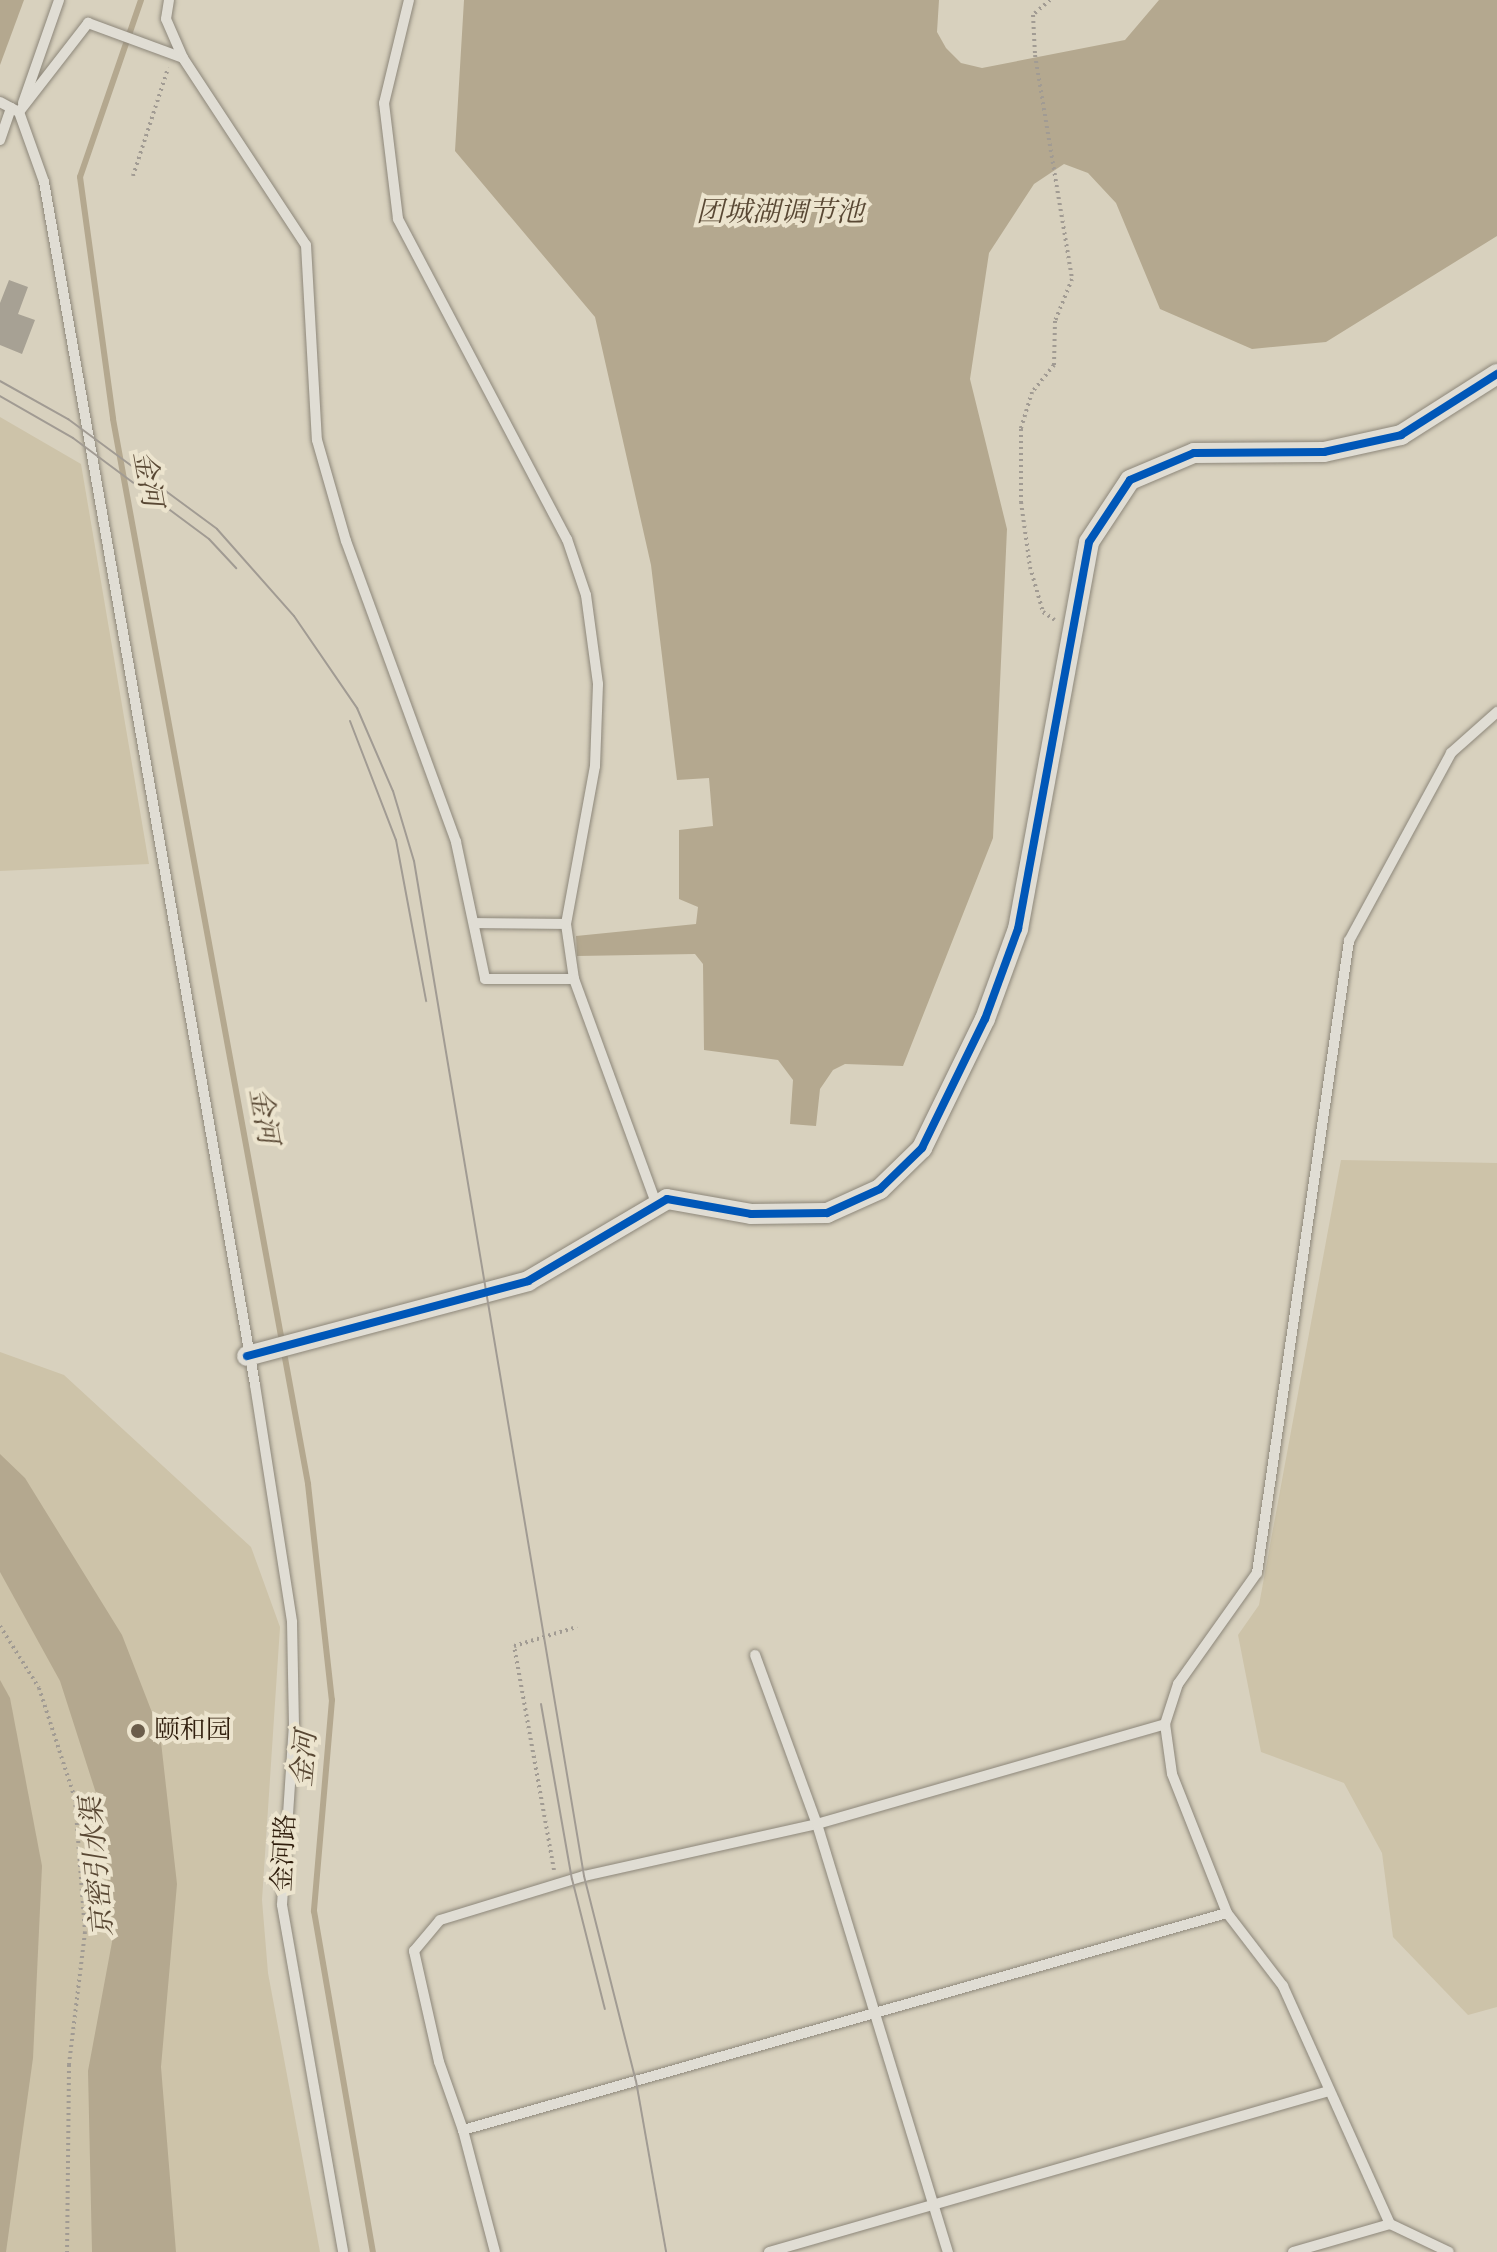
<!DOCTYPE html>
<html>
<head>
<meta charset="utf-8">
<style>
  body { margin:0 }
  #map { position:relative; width:1497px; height:2252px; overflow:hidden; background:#d8d1be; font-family:"IM FELL Double Pica","Noto Serif SC",serif }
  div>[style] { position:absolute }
  .green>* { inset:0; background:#cdc3a9 }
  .water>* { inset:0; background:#b4a88f }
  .stream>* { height:6px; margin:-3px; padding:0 3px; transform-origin:3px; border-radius:3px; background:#b4a88f }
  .building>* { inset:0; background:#a7a194 }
  .path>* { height:4px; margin-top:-2px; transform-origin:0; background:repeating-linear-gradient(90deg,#a19b93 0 2px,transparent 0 6px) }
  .roads { filter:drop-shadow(0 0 2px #8d877a) drop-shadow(0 0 2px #8d877a) }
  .service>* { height:10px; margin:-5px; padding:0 5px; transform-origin:5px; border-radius:5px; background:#e0ddd4 }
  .minor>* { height:20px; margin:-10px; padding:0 10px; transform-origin:10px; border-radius:10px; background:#e0ddd4 }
  .tram>* { height:2px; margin:-1px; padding:0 1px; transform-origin:1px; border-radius:1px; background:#a19b93 }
  .cycleway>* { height:8px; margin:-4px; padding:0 4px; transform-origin:4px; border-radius:4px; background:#0057b8 }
  .dots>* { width:22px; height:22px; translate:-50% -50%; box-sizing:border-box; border:4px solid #ece4ce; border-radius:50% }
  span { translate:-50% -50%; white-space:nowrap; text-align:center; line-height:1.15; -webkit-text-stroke:8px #ece4ce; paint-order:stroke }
  .poi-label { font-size:26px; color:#301e0d }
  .left { translate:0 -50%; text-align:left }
  .street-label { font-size:26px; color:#301e0d }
  .water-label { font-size:28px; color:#594834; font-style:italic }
</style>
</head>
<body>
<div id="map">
  <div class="green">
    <i style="clip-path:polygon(0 417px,81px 464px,149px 864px,0 871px)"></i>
    <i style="clip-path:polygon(1341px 1160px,1497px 1163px,1497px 2007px,1468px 2015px,1393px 1937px,1382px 1853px,1344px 1783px,1261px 1752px,1238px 1635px,1259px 1605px)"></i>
    <i style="clip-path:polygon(0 1352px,64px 1375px,251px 1547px,280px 1627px,262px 1900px,268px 1973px,320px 2252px,0 2252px)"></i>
  </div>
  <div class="water">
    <i style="clip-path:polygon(0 0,24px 0,0 65px)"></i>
    <i style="clip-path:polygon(464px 0,939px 0,937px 32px,946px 48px,961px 63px,982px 68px,1125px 40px,1159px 0,1497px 0,1497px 236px,1326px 342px,1252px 349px,1160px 309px,1116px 203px,1088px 173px,1064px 164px,1034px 184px,989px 253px,970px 379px,1007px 529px,993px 838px,903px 1066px,845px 1064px,833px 1070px,820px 1089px,816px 1126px,790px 1124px,793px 1080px,778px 1060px,704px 1050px,703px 964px,695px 954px,577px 956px,576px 936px,696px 924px,698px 907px,679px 899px,679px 830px,713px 826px,709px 778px,677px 780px,651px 565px,595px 317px,455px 151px)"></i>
    <i style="clip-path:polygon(0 1454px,25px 1478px,122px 1635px,160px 1733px,177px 1884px,161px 2067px,176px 2252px,92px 2252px,88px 2071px,112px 1942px,103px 1815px,60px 1681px,0 1572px)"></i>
    <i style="clip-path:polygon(0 1680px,10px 1698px,42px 1866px,33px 2058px,6px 2252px,0 2252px)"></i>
  </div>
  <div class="stream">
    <i style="left:141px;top:0;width:187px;rotate:109deg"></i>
    <i style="left:80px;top:177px;width:244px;rotate:82.2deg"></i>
    <i style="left:113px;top:419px;width:1083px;rotate:79.62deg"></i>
    <i style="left:308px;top:1484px;width:217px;rotate:83.7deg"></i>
    <i style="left:332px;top:1700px;width:212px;rotate:94.9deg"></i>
    <i style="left:314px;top:1911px;width:346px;rotate:80.2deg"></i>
  </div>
  <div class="building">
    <i style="clip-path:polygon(9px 280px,28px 287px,18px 314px,35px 320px,22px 354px,0 345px,0 303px)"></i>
  </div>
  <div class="path">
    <i style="left:1050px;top:0;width:23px;rotate:139deg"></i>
    <i style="left:1033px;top:15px;width:40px;rotate:87.1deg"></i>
    <i style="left:1035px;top:55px;width:227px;rotate:80.6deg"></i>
    <i style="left:1072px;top:279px;width:45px;rotate:112deg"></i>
    <i style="left:1055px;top:321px;width:44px;rotate:91.3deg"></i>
    <i style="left:1054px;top:365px;width:35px;rotate:129deg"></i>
    <i style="left:1032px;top:392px;width:39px;rotate:107deg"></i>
    <i style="left:1021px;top:429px;width:73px;rotate:90deg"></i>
    <i style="left:1021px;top:502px;width:66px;rotate:82.1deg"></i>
    <i style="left:1030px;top:567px;width:47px;rotate:73.9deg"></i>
    <i style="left:1043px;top:612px;width:14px;rotate:34deg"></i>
    <i style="left:133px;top:176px;width:114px;rotate:-72deg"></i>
    <i style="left:0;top:1626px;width:73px;rotate:57.8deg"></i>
    <i style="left:39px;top:1688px;width:117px;rotate:72deg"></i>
    <i style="left:75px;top:1799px;width:133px;rotate:85.7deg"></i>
    <i style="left:85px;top:1932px;width:134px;rotate:96.9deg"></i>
    <i style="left:69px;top:2065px;width:187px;rotate:90.6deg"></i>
    <i style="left:554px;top:1870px;width:228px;rotate:-100.1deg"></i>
    <i style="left:514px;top:1646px;width:66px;rotate:-16.8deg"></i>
  </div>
  <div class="roads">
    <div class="service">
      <i style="left:169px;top:0;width:19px;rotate:99deg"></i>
      <i style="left:166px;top:19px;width:43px;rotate:66.4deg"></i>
      <i style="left:183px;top:58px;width:224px;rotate:56.7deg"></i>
      <i style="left:306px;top:245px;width:195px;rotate:86.8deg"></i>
      <i style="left:317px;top:440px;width:105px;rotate:74deg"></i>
      <i style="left:346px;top:541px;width:320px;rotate:69.9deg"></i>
      <i style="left:456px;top:842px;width:140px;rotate:78deg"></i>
      <i style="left:485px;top:979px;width:89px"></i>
      <i style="left:409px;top:0;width:106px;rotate:103.6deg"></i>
      <i style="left:384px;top:103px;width:117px;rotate:83.1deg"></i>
      <i style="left:398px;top:219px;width:362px;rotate:62.2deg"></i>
      <i style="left:567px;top:539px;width:59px;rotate:71.3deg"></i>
      <i style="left:586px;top:595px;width:90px;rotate:82.3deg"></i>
      <i style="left:598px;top:684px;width:82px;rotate:92.1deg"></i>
      <i style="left:595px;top:766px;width:161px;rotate:100.4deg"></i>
      <i style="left:566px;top:924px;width:56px;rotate:81.7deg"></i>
      <i style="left:574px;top:979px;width:239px;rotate:69.9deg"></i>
      <i style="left:0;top:102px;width:21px;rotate:28deg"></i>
      <i style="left:19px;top:112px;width:74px;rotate:70.3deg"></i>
      <i style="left:44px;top:182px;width:1221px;rotate:80.05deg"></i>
      <i style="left:255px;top:1385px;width:240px;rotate:81.1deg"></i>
      <i style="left:292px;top:1622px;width:102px;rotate:88.9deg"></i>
      <i style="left:294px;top:1724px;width:181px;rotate:93.8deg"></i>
      <i style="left:282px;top:1905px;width:352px;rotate:80deg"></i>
      <i style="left:23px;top:103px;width:109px;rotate:-70.7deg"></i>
      <i style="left:19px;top:112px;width:113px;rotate:-52.2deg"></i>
      <i style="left:88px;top:23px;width:101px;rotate:20.2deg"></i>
      <i style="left:0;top:140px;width:34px;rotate:-71deg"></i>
      <i style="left:474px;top:923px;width:92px;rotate:0.6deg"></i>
      <i style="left:755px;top:1655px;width:180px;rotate:69.9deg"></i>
      <i style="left:817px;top:1824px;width:448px;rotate:73deg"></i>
      <i style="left:1165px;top:1724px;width:50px;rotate:82deg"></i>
      <i style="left:1172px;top:1774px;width:149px;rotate:68.4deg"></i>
      <i style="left:1227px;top:1913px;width:92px;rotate:52.5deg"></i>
      <i style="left:1283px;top:1986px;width:261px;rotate:65.8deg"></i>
      <i style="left:1390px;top:2224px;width:65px;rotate:25.4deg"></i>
      <i style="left:463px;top:2130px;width:72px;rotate:-109.4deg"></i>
      <i style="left:439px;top:2062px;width:114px;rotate:-102.7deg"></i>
      <i style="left:414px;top:1951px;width:40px;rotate:-50deg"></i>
      <i style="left:440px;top:1920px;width:151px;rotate:-17deg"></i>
      <i style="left:584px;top:1876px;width:239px;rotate:-12.6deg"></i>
      <i style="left:817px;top:1824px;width:362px;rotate:-16deg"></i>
      <i style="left:1165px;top:1724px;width:42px;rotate:-72deg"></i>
      <i style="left:1178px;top:1684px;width:136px;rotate:-54.6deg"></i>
      <i style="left:1257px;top:1573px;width:639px;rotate:-81.72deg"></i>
      <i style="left:1349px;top:941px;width:214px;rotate:-61.5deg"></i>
      <i style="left:1451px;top:753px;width:62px;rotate:-41.7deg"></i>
      <i style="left:495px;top:2252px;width:126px;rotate:-104.7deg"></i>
      <i style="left:463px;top:2130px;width:794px;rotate:-15.86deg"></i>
      <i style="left:769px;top:2252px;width:583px;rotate:-16.04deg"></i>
      <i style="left:1293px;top:2252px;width:101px;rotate:-16.1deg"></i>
    </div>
    <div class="minor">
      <i style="left:247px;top:1356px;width:291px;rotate:-14.9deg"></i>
      <i style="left:528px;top:1281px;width:161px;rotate:-30.5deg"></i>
      <i style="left:667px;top:1199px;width:85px;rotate:10.1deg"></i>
      <i style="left:751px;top:1214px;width:76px;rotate:-0.8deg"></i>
      <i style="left:827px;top:1213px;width:58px;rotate:-24.4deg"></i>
      <i style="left:880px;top:1189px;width:59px;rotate:-44.3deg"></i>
      <i style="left:922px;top:1148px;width:144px;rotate:-64deg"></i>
      <i style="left:985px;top:1019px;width:96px;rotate:-69.9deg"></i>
      <i style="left:1018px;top:929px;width:393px;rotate:-79.6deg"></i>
      <i style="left:1089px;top:542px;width:74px;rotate:-56.5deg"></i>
      <i style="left:1130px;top:480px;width:69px;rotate:-22.9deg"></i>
      <i style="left:1194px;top:453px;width:130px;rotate:-0.4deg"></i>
      <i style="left:1324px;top:452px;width:79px;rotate:-12.4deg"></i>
      <i style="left:1401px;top:435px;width:114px;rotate:-32.4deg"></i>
    </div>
  </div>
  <div class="tram">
    <i style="left:0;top:381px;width:78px;rotate:29.2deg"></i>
    <i style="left:68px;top:419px;width:185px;rotate:36.4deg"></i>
    <i style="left:217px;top:529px;width:116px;rotate:48.5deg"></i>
    <i style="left:294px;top:616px;width:112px;rotate:55.6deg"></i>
    <i style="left:357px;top:708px;width:90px;rotate:66.6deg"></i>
    <i style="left:393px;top:791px;width:73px;rotate:73.3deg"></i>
    <i style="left:414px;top:861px;width:1029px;rotate:80.49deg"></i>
    <i style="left:584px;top:1876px;width:211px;rotate:75.8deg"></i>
    <i style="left:636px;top:2081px;width:174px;rotate:80deg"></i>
    <i style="left:0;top:396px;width:84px;rotate:29.9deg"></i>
    <i style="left:73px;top:438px;width:169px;rotate:36.6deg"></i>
    <i style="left:209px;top:539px;width:40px;rotate:47deg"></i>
    <i style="left:350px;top:721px;width:128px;rotate:68.9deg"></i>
    <i style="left:396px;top:840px;width:164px;rotate:79.4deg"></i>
    <i style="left:541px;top:1704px;width:178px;rotate:80deg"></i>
    <i style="left:572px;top:1879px;width:134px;rotate:75.8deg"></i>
  </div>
  <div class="cycleway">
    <i style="left:247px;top:1356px;width:291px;rotate:-14.9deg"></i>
    <i style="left:528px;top:1281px;width:161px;rotate:-30.5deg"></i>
    <i style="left:667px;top:1199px;width:85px;rotate:10.1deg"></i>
    <i style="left:751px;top:1214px;width:76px;rotate:-0.8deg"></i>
    <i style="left:827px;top:1213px;width:58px;rotate:-24.4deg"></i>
    <i style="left:880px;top:1189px;width:59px;rotate:-44.3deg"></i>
    <i style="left:922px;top:1148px;width:144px;rotate:-64deg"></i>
    <i style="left:985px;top:1019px;width:96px;rotate:-69.9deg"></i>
    <i style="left:1018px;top:929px;width:393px;rotate:-79.6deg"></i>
    <i style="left:1089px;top:542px;width:74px;rotate:-56.5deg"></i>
    <i style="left:1130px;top:480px;width:69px;rotate:-22.9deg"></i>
    <i style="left:1194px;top:453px;width:130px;rotate:-0.4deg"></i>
    <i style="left:1324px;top:452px;width:79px;rotate:-12.4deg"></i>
    <i style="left:1401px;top:435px;width:114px;rotate:-32.4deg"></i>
  </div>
  <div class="dots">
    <i style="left:138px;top:1731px;background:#6b5d4b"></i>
  </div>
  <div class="poi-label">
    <span class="left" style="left:154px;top:1731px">颐和园</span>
  </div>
  <div class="street-label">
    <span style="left:285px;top:1853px;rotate:-87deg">金河路</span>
  </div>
  <div class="water-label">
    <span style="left:780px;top:213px">团城湖调节池</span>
    <span style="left:147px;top:479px;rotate:80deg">金河</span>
    <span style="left:263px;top:1116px;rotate:80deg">金河</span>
    <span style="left:305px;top:1759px;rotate:-85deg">金河</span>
    <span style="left:98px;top:1867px;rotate:-95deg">京密引水渠</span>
  </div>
</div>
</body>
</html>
